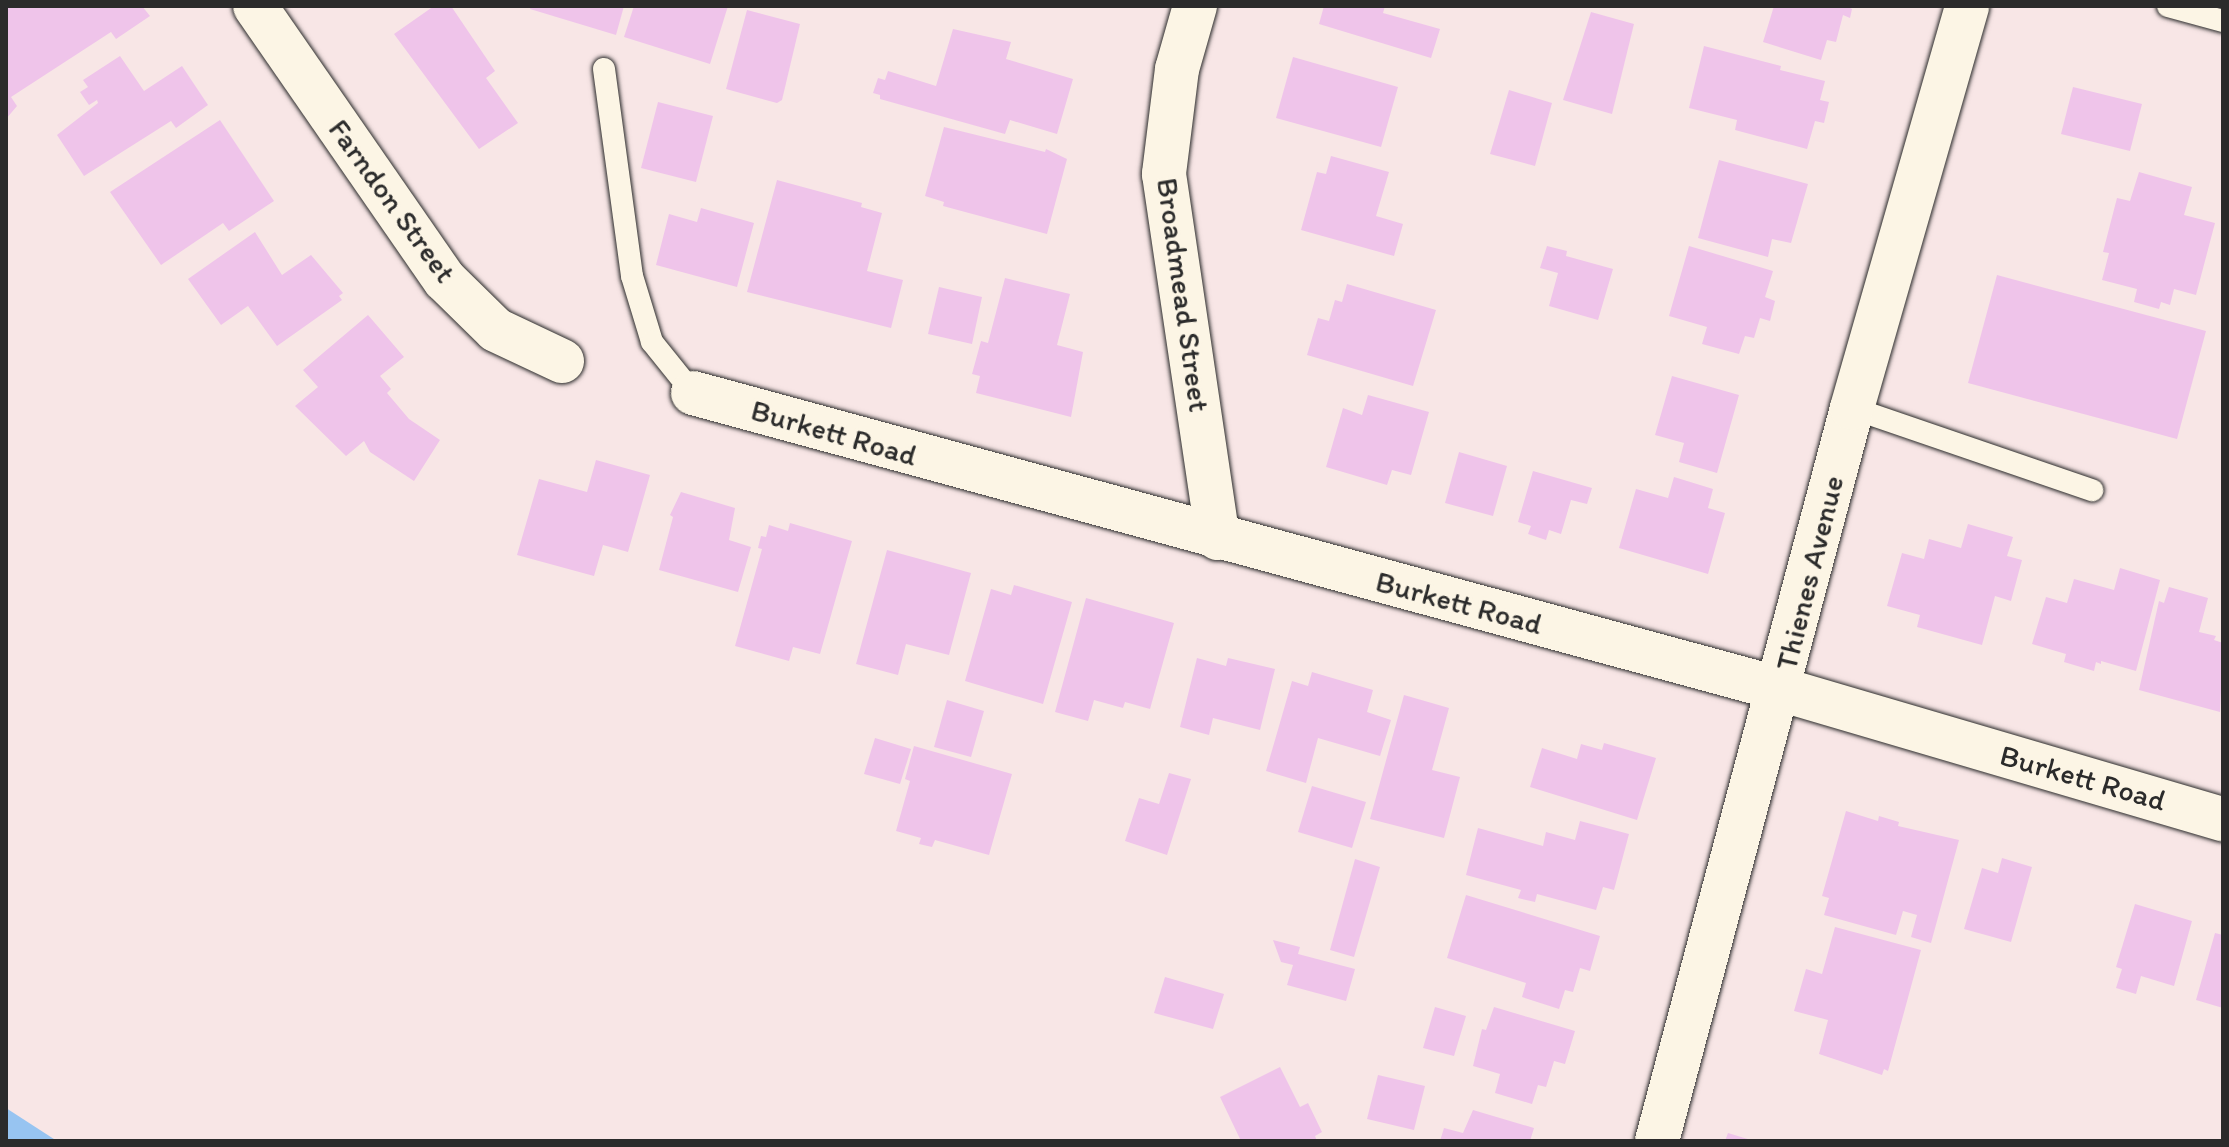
<!DOCTYPE html>
<html>
<head>
<meta charset="utf-8">
<style>
  body { margin:0 }
  #map { position:relative; width:2229px; height:1147px; overflow:hidden; background:#f8e6e6; font-family:Itim,sans-serif }
  div>[style] { position:absolute }
  .water>* { inset:0; background:#97c4f1 }
  .building>* { inset:0; background:#efc4ea }
  .roads { filter:drop-shadow(0 0 2px #2b2b2b) drop-shadow(0 0 2px #2b2b2b) }
  .lane>* { height:22px; margin:-11px; padding:0 11px; transform-origin:11px; border-radius:11px; background:#fcf5e5 }
  .street>* { height:44px; margin:-22px; padding:0 22px; transform-origin:22px; border-radius:22px; background:#fcf5e5 }
  span { translate:-50% -50%; white-space:nowrap; text-align:center; line-height:1.15; -webkit-text-stroke:6px #fcf5e5; paint-order:stroke }
  .street-label { font-size:30px; color:#2b2b2b }
  .frame { position:absolute; inset:0; border:8px solid #2b2b2b; pointer-events:none }
</style>
</head>
<body>
<div id="map">
  <div class="water">
    <i style="clip-path:polygon(6px 1108px,57px 1141px,6px 1141px)"></i>
  </div>
  <div class="building">
    <i style="clip-path:polygon(6px 6px,142px 6px,150px 16px,116px 39px,111px 32px,11px 97px,17px 106px,6px 119px)"></i>
    <i style="clip-path:polygon(434px 6px,451px 6px,495px 71px,486px 78px,518px 123px,479px 149px,394px 34px)"></i>
    <i style="clip-path:polygon(531px 6px,624px 6px,616px 35px,530px 9px)"></i>
    <i style="clip-path:polygon(634px 6px,728px 6px,710px 64px,624px 37px)"></i>
    <i style="clip-path:polygon(1324px 6px,1385px 6px,1383px 13px,1440px 29px,1431px 58px,1319px 24px)"></i>
    <i style="clip-path:polygon(1774px 6px,1846px 6px,1852px 9px,1850px 18px,1843px 15px,1836px 42px,1827px 40px,1821px 60px,1763px 42px)"></i>
    <i style="clip-path:polygon(747px 10px,800px 24px,782px 100px,777px 103px,726px 89px)"></i>
    <i style="clip-path:polygon(1591px 12px,1634px 24px,1612px 114px,1563px 100px)"></i>
    <i style="clip-path:polygon(953px 29px,1011px 42px,1006px 59px,1073px 79px,1057px 134px,1010px 120px,1005px 134px,880px 99px,880px 95px,873px 93px,878px 78px,885px 80px,888px 71px,936px 86px)"></i>
    <i style="clip-path:polygon(1704px 46px,1781px 66px,1780px 70px,1825px 81px,1820px 100px,1829px 102px,1824px 123px,1815px 121px,1807px 149px,1735px 130px,1737px 120px,1689px 108px)"></i>
    <i style="clip-path:polygon(120px 56px,144px 91px,182px 66px,208px 105px,176px 128px,171px 121px,84px 176px,57px 135px,98px 103px,97px 100px,89px 105px,80px 92px,88px 87px,83px 80px)"></i>
    <i style="clip-path:polygon(1293px 57px,1398px 87px,1381px 147px,1276px 118px)"></i>
    <i style="clip-path:polygon(2073px 87px,2142px 104px,2130px 151px,2061px 134px)"></i>
    <i style="clip-path:polygon(1509px 90px,1552px 103px,1535px 166px,1490px 154px)"></i>
    <i style="clip-path:polygon(658px 102px,713px 116px,696px 182px,641px 168px)"></i>
    <i style="clip-path:polygon(220px 120px,274px 201px,229px 231px,223px 223px,161px 265px,110px 192px)"></i>
    <i style="clip-path:polygon(944px 127px,1045px 152px,1046px 149px,1067px 159px,1047px 234px,943px 206px,944px 202px,925px 196px)"></i>
    <i style="clip-path:polygon(1331px 156px,1389px 172px,1376px 216px,1403px 224px,1394px 256px,1301px 230px,1317px 172px,1326px 174px)"></i>
    <i style="clip-path:polygon(1719px 160px,1808px 184px,1791px 243px,1772px 239px,1768px 257px,1698px 238px)"></i>
    <i style="clip-path:polygon(2139px 172px,2192px 187px,2184px 215px,2215px 223px,2196px 295px,2174px 289px,2170px 305px,2161px 302px,2159px 309px,2134px 302px,2137px 289px,2102px 280px,2109px 253px,2103px 252px,2117px 198px,2130px 201px)"></i>
    <i style="clip-path:polygon(777px 180px,862px 203px,861px 207px,882px 213px,867px 271px,903px 280px,891px 328px,747px 292px)"></i>
    <i style="clip-path:polygon(701px 208px,754px 223px,737px 287px,656px 265px,669px 214px,697px 222px)"></i>
    <i style="clip-path:polygon(255px 232px,282px 275px,311px 255px,343px 293px,339px 296px,342px 300px,277px 346px,248px 306px,221px 325px,188px 279px)"></i>
    <i style="clip-path:polygon(1547px 246px,1567px 251px,1566px 256px,1613px 269px,1598px 320px,1549px 306px,1558px 273px,1540px 268px)"></i>
    <i style="clip-path:polygon(1689px 246px,1773px 271px,1765px 297px,1775px 301px,1770px 321px,1760px 318px,1754px 338px,1745px 336px,1739px 354px,1702px 344px,1707px 327px,1669px 316px)"></i>
    <i style="clip-path:polygon(1997px 275px,2206px 331px,2177px 439px,1968px 383px)"></i>
    <i style="clip-path:polygon(1005px 278px,1070px 294px,1057px 345px,1083px 352px,1071px 417px,976px 393px,980px 376px,972px 374px,981px 341px,988px 343px)"></i>
    <i style="clip-path:polygon(1347px 284px,1436px 310px,1413px 386px,1307px 355px,1318px 318px,1329px 321px,1335px 300px,1342px 302px)"></i>
    <i style="clip-path:polygon(939px 287px,982px 297px,972px 344px,928px 334px)"></i>
    <i style="clip-path:polygon(368px 315px,404px 357px,380px 376px,391px 389px,387px 393px,409px 419px,440px 440px,414px 481px,370px 452px,364px 441px,346px 456px,295px 406px,318px 387px,303px 370px)"></i>
    <i style="clip-path:polygon(1672px 376px,1739px 395px,1717px 473px,1679px 462px,1684px 443px,1655px 435px)"></i>
    <i style="clip-path:polygon(1368px 395px,1429px 412px,1411px 475px,1392px 470px,1387px 485px,1326px 467px,1343px 408px,1362px 415px)"></i>
    <i style="clip-path:polygon(1459px 452px,1507px 466px,1493px 516px,1445px 503px)"></i>
    <i style="clip-path:polygon(596px 460px,650px 475px,628px 552px,603px 545px,594px 576px,517px 555px,539px 479px,587px 492px)"></i>
    <i style="clip-path:polygon(1533px 471px,1592px 488px,1587px 504px,1571px 500px,1561px 534px,1549px 530px,1546px 540px,1528px 534px,1531px 526px,1518px 522px)"></i>
    <i style="clip-path:polygon(1674px 477px,1713px 489px,1708px 508px,1725px 513px,1708px 574px,1619px 548px,1636px 489px,1668px 498px)"></i>
    <i style="clip-path:polygon(681px 492px,735px 508px,729px 540px,751px 547px,738px 592px,659px 570px,673px 517px,670px 515px)"></i>
    <i style="clip-path:polygon(790px 523px,852px 541px,820px 654px,793px 647px,789px 661px,735px 646px,762px 549px,758px 548px,761px 536px,766px 537px,769px 525px,788px 531px)"></i>
    <i style="clip-path:polygon(1968px 524px,2013px 537px,2007px 556px,2022px 560px,2011px 601px,1995px 596px,1982px 645px,1917px 627px,1920px 615px,1887px 606px,1902px 553px,1924px 559px,1929px 539px,1961px 548px)"></i>
    <i style="clip-path:polygon(887px 550px,971px 573px,949px 655px,906px 644px,898px 675px,856px 664px)"></i>
    <i style="clip-path:polygon(2120px 568px,2160px 580px,2136px 671px,2101px 661px,2101px 664px,2096px 662px,2094px 671px,2064px 662px,2066px 654px,2032px 644px,2046px 597px,2067px 603px,2074px 579px,2114px 590px)"></i>
    <i style="clip-path:polygon(1014px 585px,1072px 602px,1043px 704px,965px 681px,991px 589px,1011px 595px)"></i>
    <i style="clip-path:polygon(2169px 587px,2208px 598px,2199px 632px,2216px 636px,2214px 640px,2223px 643px,2220px 712px,2139px 690px,2159px 601px,2164px 603px)"></i>
    <i style="clip-path:polygon(1086px 598px,1174px 623px,1150px 709px,1125px 702px,1123px 708px,1094px 700px,1088px 721px,1055px 712px)"></i>
    <i style="clip-path:polygon(1197px 658px,1226px 666px,1228px 658px,1275px 669px,1260px 730px,1213px 718px,1209px 735px,1180px 727px)"></i>
    <i style="clip-path:polygon(1312px 672px,1373px 690px,1367px 712px,1391px 720px,1380px 756px,1318px 738px,1306px 783px,1266px 771px,1292px 681px,1308px 686px)"></i>
    <i style="clip-path:polygon(1404px 695px,1449px 708px,1432px 770px,1460px 777px,1444px 838px,1370px 819px)"></i>
    <i style="clip-path:polygon(947px 700px,984px 711px,971px 757px,934px 747px)"></i>
    <i style="clip-path:polygon(875px 738px,911px 749px,900px 784px,864px 774px)"></i>
    <i style="clip-path:polygon(1604px 743px,1656px 758px,1637px 820px,1530px 787px,1542px 748px,1577px 759px,1581px 744px,1602px 750px)"></i>
    <i style="clip-path:polygon(914px 746px,1012px 774px,989px 855px,935px 840px,932px 847px,919px 844px,921px 838px,896px 831px,910px 781px,905px 779px)"></i>
    <i style="clip-path:polygon(1169px 773px,1191px 779px,1167px 855px,1125px 841px,1139px 798px,1159px 804px)"></i>
    <i style="clip-path:polygon(1312px 786px,1366px 802px,1352px 848px,1298px 832px)"></i>
    <i style="clip-path:polygon(1846px 811px,1878px 821px,1879px 816px,1899px 822px,1898px 826px,1959px 840px,1931px 943px,1911px 937px,1917px 915px,1903px 911px,1896px 935px,1824px 915px,1829px 898px,1822px 896px)"></i>
    <i style="clip-path:polygon(1580px 821px,1629px 834px,1614px 890px,1603px 887px,1596px 910px,1537px 894px,1535px 902px,1518px 898px,1521px 890px,1466px 875px,1478px 828px,1543px 846px,1546px 832px,1575px 840px)"></i>
    <i style="clip-path:polygon(2002px 858px,2032px 867px,2011px 942px,1964px 929px,1982px 868px,1998px 873px)"></i>
    <i style="clip-path:polygon(1355px 859px,1380px 867px,1354px 957px,1330px 950px)"></i>
    <i style="clip-path:polygon(1466px 895px,1600px 936px,1590px 971px,1580px 968px,1573px 992px,1565px 990px,1559px 1009px,1522px 997px,1526px 983px,1447px 958px)"></i>
    <i style="clip-path:polygon(2135px 904px,2192px 921px,2174px 986px,2141px 976px,2136px 994px,2116px 988px,2122px 969px,2116px 967px)"></i>
    <i style="clip-path:polygon(1835px 927px,1921px 950px,1888px 1071px,1884px 1069px,1882px 1075px,1819px 1054px,1828px 1020px,1794px 1011px,1806px 969px,1822px 974px)"></i>
    <i style="clip-path:polygon(2215px 933px,2223px 935px,2223px 1008px,2196px 1000px)"></i>
    <i style="clip-path:polygon(1273px 940px,1300px 947px,1298px 954px,1355px 969px,1346px 1001px,1287px 985px,1293px 965px,1281px 962px)"></i>
    <i style="clip-path:polygon(1165px 977px,1224px 994px,1213px 1029px,1154px 1013px)"></i>
    <i style="clip-path:polygon(1435px 1007px,1466px 1016px,1454px 1056px,1423px 1048px)"></i>
    <i style="clip-path:polygon(1494px 1007px,1575px 1031px,1565px 1064px,1554px 1061px,1546px 1087px,1538px 1085px,1532px 1104px,1495px 1093px,1500px 1074px,1473px 1066px,1482px 1029px,1486px 1030px)"></i>
    <i style="clip-path:polygon(1280px 1067px,1300px 1107px,1308px 1103px,1322px 1132px,1315px 1136px,1317px 1141px,1241px 1141px,1220px 1097px)"></i>
    <i style="clip-path:polygon(1378px 1075px,1425px 1086px,1414px 1130px,1367px 1119px)"></i>
    <i style="clip-path:polygon(1473px 1110px,1534px 1128px,1530px 1141px,1440px 1141px,1444px 1128px,1463px 1133px)"></i>
    <i style="clip-path:polygon(1728px 1133px,1751px 1140px,1751px 1141px,1725px 1141px)"></i>
  </div>
  <div class="roads">
    <div class="lane">
      <i style="left:2168px;top:6px;width:57px;rotate:15.3deg"></i>
      <i style="left:604px;top:69px;width:209px;rotate:82.3deg"></i>
      <i style="left:632px;top:276px;width:69px;rotate:73.1deg"></i>
      <i style="left:652px;top:342px;width:65px;rotate:51.2deg"></i>
      <i style="left:1852px;top:408px;width:254px;rotate:18.9deg"></i>
    </div>
    <div class="street">
      <i style="left:255px;top:6px;width:333px;rotate:55.3deg"></i>
      <i style="left:445px;top:280px;width:71px;rotate:44.4deg"></i>
      <i style="left:496px;top:330px;width:73px;rotate:25.2deg"></i>
      <i style="left:1195px;top:6px;width:66px;rotate:105.9deg"></i>
      <i style="left:1177px;top:69px;width:106px;rotate:97.1deg"></i>
      <i style="left:1164px;top:174px;width:368px;rotate:81.6deg"></i>
      <i style="left:693px;top:393px;width:1127px;rotate:15.23deg"></i>
      <i style="left:1780px;top:689px;width:462px;rotate:16.4deg"></i>
      <i style="left:1657px;top:1141px;width:758px;rotate:-75.1deg"></i>
      <i style="left:1852px;top:408px;width:418px;rotate:-74deg"></i>
    </div>
  </div>
  <div class="street-label">
    <span style="left:392px;top:201px;rotate:54deg">Farndon Street</span>
    <span style="left:1183px;top:295px;rotate:82deg">Broadmead Street</span>
    <span style="left:834px;top:433px;rotate:16deg">Burkett Road</span>
    <span style="left:1810px;top:573px;rotate:-76deg">Thienes Avenue</span>
    <span style="left:1459px;top:603px;rotate:15deg">Burkett Road</span>
    <span style="left:2083px;top:778px;rotate:16deg">Burkett Road</span>
  </div>
  <div class="frame"></div>
</div>
</body>
</html>
